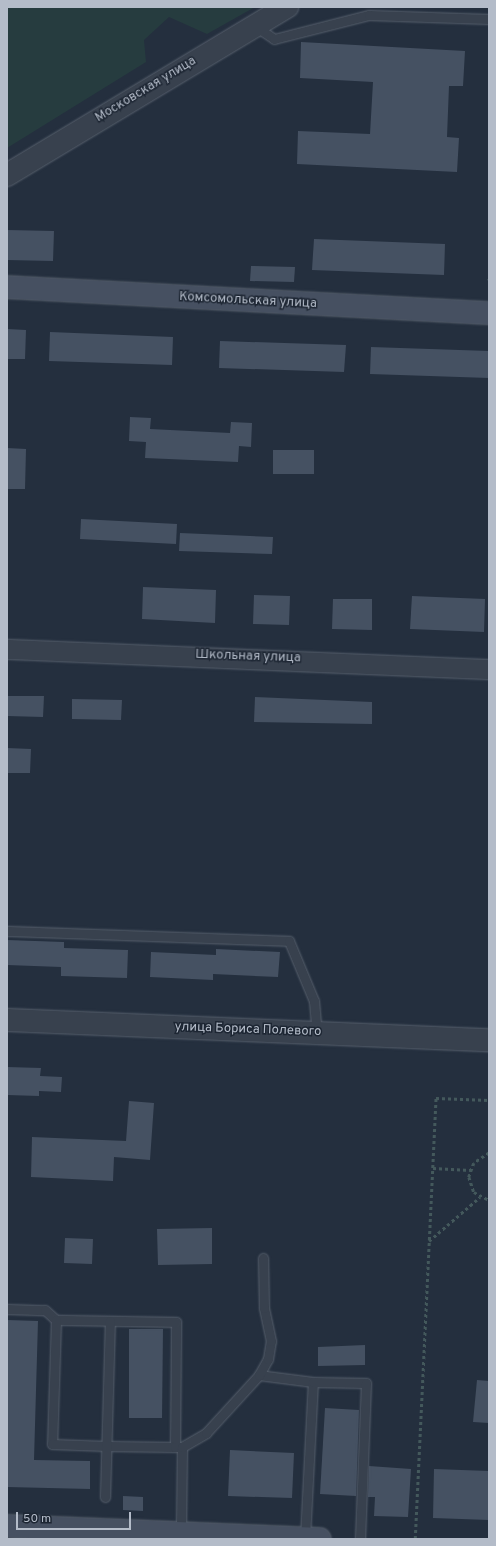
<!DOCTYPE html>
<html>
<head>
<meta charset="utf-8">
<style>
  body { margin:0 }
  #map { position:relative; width:496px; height:1546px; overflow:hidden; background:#242f3e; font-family:Overpass,sans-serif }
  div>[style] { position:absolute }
  .green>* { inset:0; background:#263c3f }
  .building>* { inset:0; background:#455162 }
  .path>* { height:2.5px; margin-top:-1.25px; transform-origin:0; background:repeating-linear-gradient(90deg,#44595c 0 3px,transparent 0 6px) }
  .roads { filter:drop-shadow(0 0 1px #565f6c) drop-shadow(0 0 1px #565f6c) }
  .service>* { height:9px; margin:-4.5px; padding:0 4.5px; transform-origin:4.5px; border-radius:4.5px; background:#38414e }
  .minor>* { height:19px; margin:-9.5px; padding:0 9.5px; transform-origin:9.5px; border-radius:9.5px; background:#38414e }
  .tertiary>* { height:22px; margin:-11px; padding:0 11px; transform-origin:11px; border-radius:11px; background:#38414e }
  .secondary>* { height:22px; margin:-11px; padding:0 11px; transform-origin:11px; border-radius:11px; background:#465061 }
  span { translate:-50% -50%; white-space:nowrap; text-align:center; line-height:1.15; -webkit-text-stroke:3px #1d2633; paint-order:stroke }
  .street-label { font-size:13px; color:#b4bcc9 }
  .frame { position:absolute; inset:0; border:8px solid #b4bcc9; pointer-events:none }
  .scale { position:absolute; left:16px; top:1512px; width:115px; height:18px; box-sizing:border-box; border:2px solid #b4bcc9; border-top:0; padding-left:5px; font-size:12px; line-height:14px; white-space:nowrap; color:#b4bcc9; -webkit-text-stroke:3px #1d2633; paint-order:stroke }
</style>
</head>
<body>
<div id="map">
  <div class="green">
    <i style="clip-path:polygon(7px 7px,255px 7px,207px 34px,169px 17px,144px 40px,146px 62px,7px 148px)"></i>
  </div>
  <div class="building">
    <i style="clip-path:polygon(301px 42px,465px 51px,463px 86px,449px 86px,447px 137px,459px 138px,457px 172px,297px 164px,298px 131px,370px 134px,373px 82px,300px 78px)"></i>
    <i style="clip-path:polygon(7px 230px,54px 231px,53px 261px,7px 260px)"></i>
    <i style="clip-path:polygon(314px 239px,445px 244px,444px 275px,312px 270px)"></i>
    <i style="clip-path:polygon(251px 266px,295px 267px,294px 282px,250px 281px)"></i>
    <i style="clip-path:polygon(7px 329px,26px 330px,25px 359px,7px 359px)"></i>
    <i style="clip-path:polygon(50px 332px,173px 337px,172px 365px,49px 361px)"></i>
    <i style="clip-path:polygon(220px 341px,346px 345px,344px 372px,219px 368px)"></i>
    <i style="clip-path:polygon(371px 347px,489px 351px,489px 378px,370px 374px)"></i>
    <i style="clip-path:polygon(130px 417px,151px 418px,150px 429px,230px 433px,231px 422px,252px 423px,251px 447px,239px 446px,238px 462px,145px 458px,146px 442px,129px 441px)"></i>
    <i style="clip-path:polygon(7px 448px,26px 449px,25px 489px,7px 489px)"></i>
    <i style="clip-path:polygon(273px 450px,314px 450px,314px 474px,273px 474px)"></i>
    <i style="clip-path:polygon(81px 519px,177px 524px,176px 544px,80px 539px)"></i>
    <i style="clip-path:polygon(180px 533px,273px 537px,272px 554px,179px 551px)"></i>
    <i style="clip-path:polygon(143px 587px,216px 590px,215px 623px,142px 619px)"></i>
    <i style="clip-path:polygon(254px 595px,290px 596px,289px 625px,253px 624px)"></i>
    <i style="clip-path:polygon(412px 596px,485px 599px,484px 632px,410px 629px)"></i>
    <i style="clip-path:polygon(333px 599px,372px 599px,372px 630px,332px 629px)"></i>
    <i style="clip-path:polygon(7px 696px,44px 696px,43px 717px,7px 716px)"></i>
    <i style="clip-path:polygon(255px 697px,372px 702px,372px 724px,254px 722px)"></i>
    <i style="clip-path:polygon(72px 699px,122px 700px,121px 720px,72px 719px)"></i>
    <i style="clip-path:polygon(7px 748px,31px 749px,30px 773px,7px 773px)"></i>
    <i style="clip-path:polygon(7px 940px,64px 942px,64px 948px,128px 950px,127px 978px,61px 976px,61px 967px,7px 965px)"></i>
    <i style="clip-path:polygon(216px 949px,280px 952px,278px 977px,213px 974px,213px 980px,150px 977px,151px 952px,216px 955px)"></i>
    <i style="clip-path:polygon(7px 1067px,41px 1068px,40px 1076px,62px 1077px,61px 1092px,39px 1091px,39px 1096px,7px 1095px)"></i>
    <i style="clip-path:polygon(129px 1101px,154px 1103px,150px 1160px,114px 1157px,113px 1181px,31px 1177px,32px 1137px,126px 1141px)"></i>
    <i style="clip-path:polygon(212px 1228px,212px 1264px,158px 1265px,157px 1229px)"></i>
    <i style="clip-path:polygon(65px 1238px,93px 1239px,92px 1264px,64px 1263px)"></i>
    <i style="clip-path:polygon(7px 1320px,38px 1321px,34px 1460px,90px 1461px,90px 1489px,7px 1487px)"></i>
    <i style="clip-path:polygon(129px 1329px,163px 1329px,162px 1418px,129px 1418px)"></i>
    <i style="clip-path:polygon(365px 1345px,365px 1365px,318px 1366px,318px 1347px)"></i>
    <i style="clip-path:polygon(477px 1380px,489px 1381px,489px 1423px,473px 1422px)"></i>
    <i style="clip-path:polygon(325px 1408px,359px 1410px,356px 1496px,320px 1494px)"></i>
    <i style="clip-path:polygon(230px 1450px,294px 1453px,292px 1498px,228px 1496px)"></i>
    <i style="clip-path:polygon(369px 1466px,411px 1469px,408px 1517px,374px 1516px,375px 1497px,368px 1497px)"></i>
    <i style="clip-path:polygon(434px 1469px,489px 1471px,489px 1520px,433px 1518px)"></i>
    <i style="clip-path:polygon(123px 1496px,143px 1497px,143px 1511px,123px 1510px)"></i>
  </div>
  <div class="path">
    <i style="left:489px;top:279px;width:1px;rotate:90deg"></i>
    <i style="left:489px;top:1153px;width:18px;rotate:146deg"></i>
    <i style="left:474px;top:1163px;width:15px;rotate:110deg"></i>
    <i style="left:469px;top:1177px;width:16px;rotate:72deg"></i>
    <i style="left:474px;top:1192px;width:17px;rotate:28deg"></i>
    <i style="left:433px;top:1168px;width:37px;rotate:3deg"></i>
    <i style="left:429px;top:1241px;width:67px;rotate:-40.8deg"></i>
    <i style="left:415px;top:1539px;width:441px;rotate:-87.3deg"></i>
    <i style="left:436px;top:1098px;width:53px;rotate:2.2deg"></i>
  </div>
  <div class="roads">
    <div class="service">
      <i style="left:255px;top:26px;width:23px;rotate:34deg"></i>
      <i style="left:274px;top:39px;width:98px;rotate:-14.2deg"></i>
      <i style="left:369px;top:15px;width:120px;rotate:1.9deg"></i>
      <i style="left:7px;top:931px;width:282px;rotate:2deg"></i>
      <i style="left:289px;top:941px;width:65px;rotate:67.4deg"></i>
      <i style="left:314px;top:1001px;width:32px;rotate:85deg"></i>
      <i style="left:7px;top:1309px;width:38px;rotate:2deg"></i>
      <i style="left:45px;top:1310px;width:15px;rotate:42deg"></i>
      <i style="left:259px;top:1375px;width:54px;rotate:7.4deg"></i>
      <i style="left:175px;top:1447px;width:125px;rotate:-89.5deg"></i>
      <i style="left:176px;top:1322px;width:120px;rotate:-179deg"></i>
      <i style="left:56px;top:1320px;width:124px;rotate:91.8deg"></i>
      <i style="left:52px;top:1444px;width:55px;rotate:2.1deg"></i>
      <i style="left:107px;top:1446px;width:68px;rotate:0.8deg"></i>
      <i style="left:175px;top:1447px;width:7px"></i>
      <i style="left:182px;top:1447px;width:86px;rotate:90.7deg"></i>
      <i style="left:182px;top:1447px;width:28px;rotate:-30deg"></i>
      <i style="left:206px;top:1433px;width:79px;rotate:-47.6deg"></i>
      <i style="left:259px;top:1375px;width:18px;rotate:-61deg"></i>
      <i style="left:268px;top:1359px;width:18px;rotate:-81deg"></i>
      <i style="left:271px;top:1341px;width:34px;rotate:-102deg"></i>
      <i style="left:264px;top:1308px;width:50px;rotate:-91.1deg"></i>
      <i style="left:105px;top:1497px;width:176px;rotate:-88.4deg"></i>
      <i style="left:305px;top:1538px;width:156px;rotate:-87.1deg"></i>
      <i style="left:313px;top:1382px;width:53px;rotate:1.1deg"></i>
      <i style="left:366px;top:1383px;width:156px;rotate:92.2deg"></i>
    </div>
    <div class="minor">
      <i style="left:7px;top:649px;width:482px;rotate:2.4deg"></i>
    </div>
    <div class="tertiary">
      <i style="left:7px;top:175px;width:327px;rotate:-31deg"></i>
      <i style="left:7px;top:1020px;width:482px;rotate:2.4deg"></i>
    </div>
    <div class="secondary">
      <i style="left:7px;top:287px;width:483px;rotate:3.1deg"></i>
      <i style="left:7px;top:1526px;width:313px;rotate:2.4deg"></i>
    </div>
  </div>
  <div class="street-label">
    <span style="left:146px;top:90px;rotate:-31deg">Московская улица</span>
    <span style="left:248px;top:301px;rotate:3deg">Комсомольская улица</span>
    <span style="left:248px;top:657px;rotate:2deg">Школьная улица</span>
    <span style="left:248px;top:1030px;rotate:2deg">улица Бориса Полевого</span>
  </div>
  <div class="frame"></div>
  <div class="scale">50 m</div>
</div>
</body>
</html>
